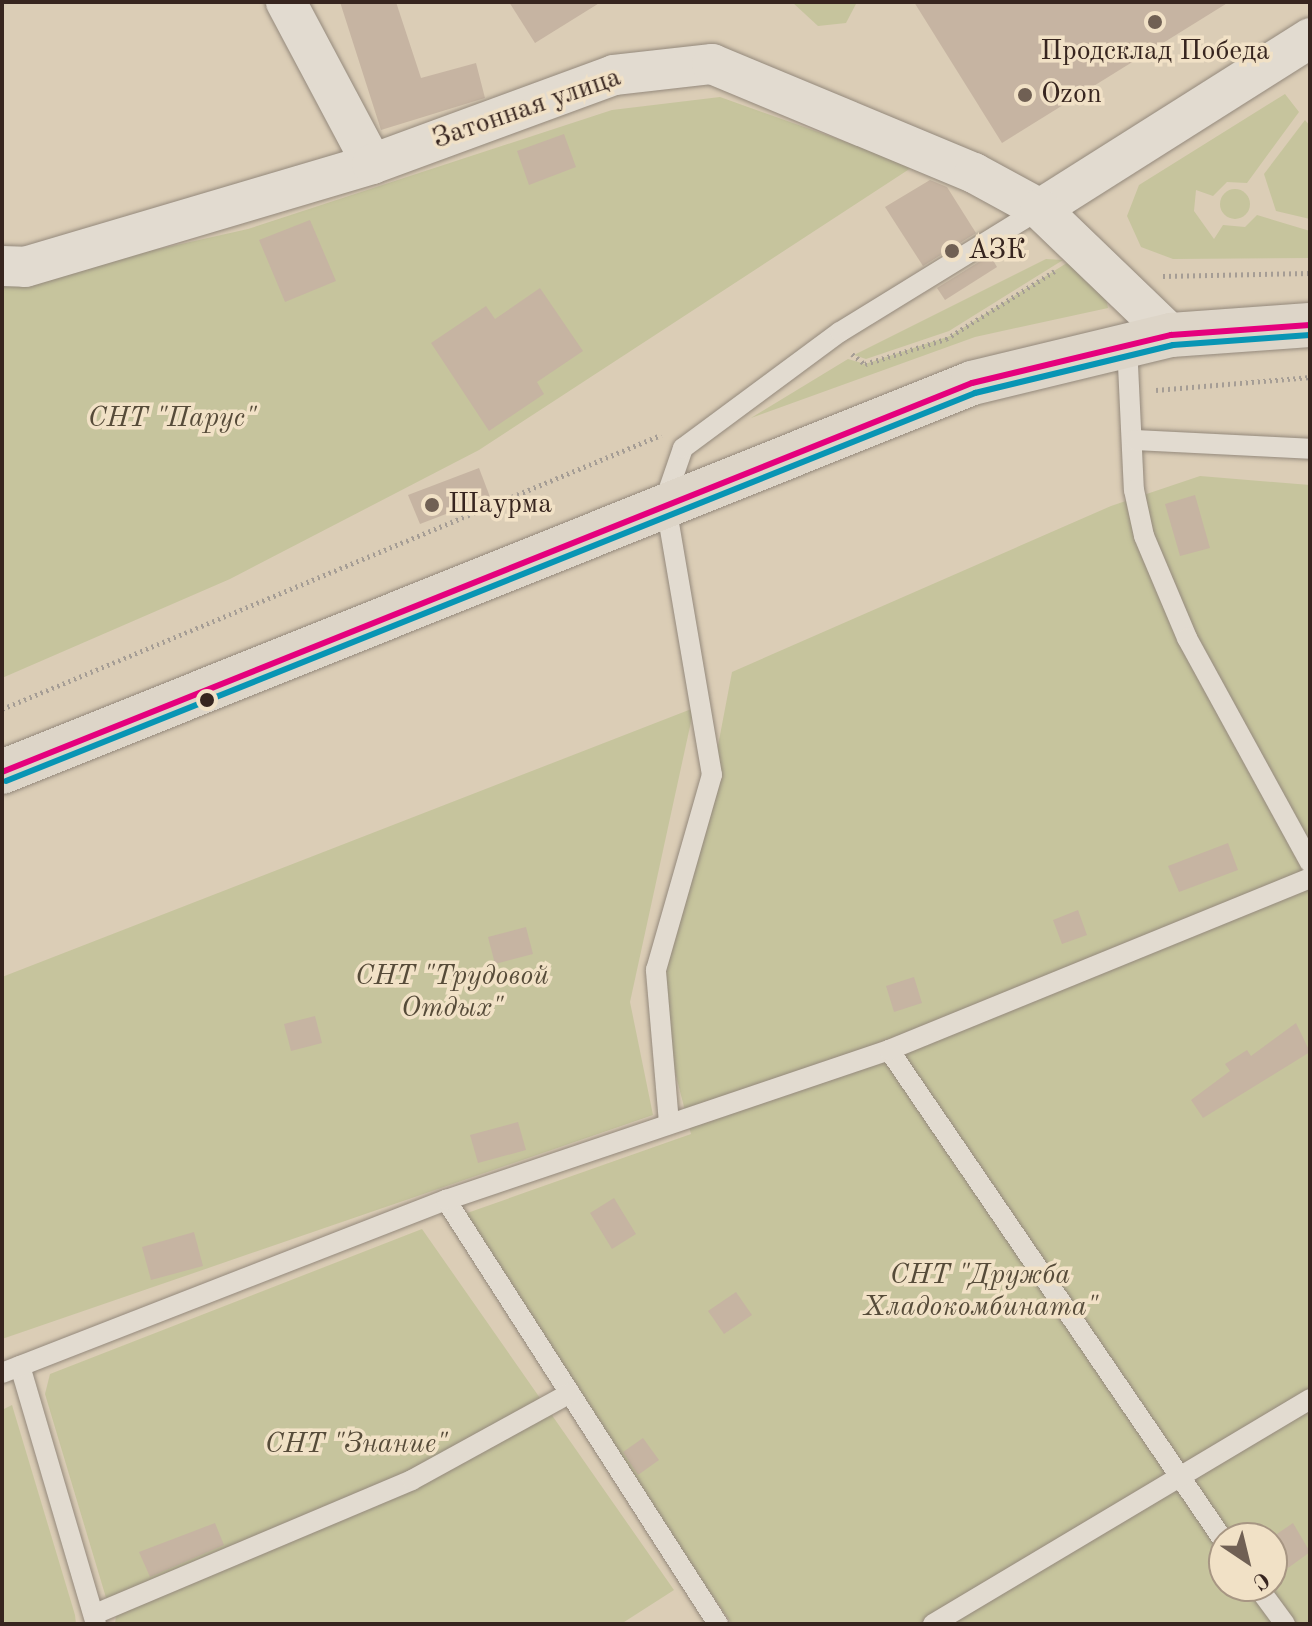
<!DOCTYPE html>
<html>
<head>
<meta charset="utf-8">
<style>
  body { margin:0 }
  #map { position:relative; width:1312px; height:1626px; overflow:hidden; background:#dbcdb6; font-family:"Old Standard TT",serif }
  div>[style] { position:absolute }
  .green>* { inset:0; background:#c6c49d }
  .round { border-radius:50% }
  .building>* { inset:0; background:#c6b4a2 }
  .path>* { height:5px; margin-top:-2.5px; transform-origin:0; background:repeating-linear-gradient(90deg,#a59d95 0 2px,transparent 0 6px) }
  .roads { filter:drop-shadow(0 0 2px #94897c) drop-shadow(0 0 2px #94897c) }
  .lane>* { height:20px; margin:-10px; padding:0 10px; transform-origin:10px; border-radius:10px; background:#e2dbd0 }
  .street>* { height:40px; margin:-20px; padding:0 20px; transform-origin:20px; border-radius:20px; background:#e2dbd0 }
  .primary>* { height:44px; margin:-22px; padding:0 22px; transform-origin:22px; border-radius:22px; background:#ddd5c8 }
  .bus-1>* { height:6px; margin:-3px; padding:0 3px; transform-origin:3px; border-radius:3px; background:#e5007d }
  .bus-2>* { height:6px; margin:-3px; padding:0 3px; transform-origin:3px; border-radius:3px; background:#0895b4 }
  .dots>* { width:22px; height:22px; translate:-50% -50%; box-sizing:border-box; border:4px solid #f1e1c6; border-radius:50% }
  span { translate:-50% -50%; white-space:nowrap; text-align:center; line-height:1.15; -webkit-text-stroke:7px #f1e1c6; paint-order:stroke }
  .poi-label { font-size:28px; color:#37251f }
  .left { translate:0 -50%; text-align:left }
  .street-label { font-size:28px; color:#37251f }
  .park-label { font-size:28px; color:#564b39; font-style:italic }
  .frame { position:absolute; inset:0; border:4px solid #37251f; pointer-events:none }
  .north { position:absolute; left:1208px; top:1522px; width:80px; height:80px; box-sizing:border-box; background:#f1e1c6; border:2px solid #a79683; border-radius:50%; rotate:145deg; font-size:22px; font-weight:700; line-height:32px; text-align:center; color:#37251f }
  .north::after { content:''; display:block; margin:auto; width:28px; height:36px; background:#706054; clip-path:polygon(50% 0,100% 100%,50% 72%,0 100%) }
</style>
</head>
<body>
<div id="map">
  <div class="green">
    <i style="clip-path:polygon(792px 2px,857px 2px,846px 23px,818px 26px)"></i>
    <i style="clip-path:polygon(1285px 94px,1299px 112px,1247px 183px,1227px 182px,1213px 196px,1196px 190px,1194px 211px,1214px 239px,1223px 225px,1245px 227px,1257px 215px,1310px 231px,1310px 258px,1173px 259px,1141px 247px,1127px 216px,1139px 185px)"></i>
    <i style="clip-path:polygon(720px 97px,914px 166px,479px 450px,230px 579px,2px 678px,2px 284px,248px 229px,612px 110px)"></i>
    <i style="clip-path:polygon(1305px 120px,1310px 126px,1310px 219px,1276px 211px,1264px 174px)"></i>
    <i class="round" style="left:1220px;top:189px;width:30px;height:30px"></i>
    <i style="clip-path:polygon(1046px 259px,1063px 260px,949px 331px,866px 359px,854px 355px)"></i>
    <i style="clip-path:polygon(1070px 261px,1105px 294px,1108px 308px,975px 337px,751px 418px,848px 359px,865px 364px,950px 336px)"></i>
    <i style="clip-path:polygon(evenodd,1200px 476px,1310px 485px,1310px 1624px,732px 1624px,453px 1218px,691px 1134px,654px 990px,694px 872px,732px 672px,1111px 506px,1200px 476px,1224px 1538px,1272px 1538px,1272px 1586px,1224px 1586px,1224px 1538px)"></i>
    <i style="clip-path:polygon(694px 708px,630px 1002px,653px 1115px,2px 1339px,2px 977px)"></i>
    <i style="clip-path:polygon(422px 1229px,674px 1590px,621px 1624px,115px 1624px,118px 1600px,107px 1601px,45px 1394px,50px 1374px)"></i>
    <i style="clip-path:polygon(12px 1405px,75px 1615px,76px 1624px,2px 1624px,2px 1410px)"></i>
  </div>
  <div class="building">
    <i style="clip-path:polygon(340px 2px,396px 2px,421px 78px,476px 63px,485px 98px,381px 130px)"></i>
    <i style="clip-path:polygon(509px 2px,601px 2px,535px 43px)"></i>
    <i style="clip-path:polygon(914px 2px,1229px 2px,1002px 143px)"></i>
    <i style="clip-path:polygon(564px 134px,576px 167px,529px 185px,517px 151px)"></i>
    <i style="clip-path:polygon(930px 180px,947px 187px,976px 233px,923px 266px,885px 207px)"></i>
    <i style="clip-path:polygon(310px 220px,336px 281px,285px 302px,259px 240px)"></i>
    <i style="clip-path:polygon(990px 255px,997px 267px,945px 300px,937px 288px)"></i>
    <i style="clip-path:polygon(540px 288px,583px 351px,537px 382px,544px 394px,489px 431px,431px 343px,486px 306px,495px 319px)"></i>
    <i style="clip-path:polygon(479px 468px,490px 497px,420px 524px,408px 495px)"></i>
    <i style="clip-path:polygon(1195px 495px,1210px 548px,1180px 556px,1165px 504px)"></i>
    <i style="clip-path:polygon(1228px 843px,1238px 870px,1179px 892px,1168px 866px)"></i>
    <i style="clip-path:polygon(1078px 910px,1087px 935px,1062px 944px,1053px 920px)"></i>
    <i style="clip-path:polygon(526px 927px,533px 954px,495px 964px,488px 937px)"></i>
    <i style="clip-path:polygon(914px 977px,922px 1003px,894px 1012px,886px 986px)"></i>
    <i style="clip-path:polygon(315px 1016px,322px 1043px,291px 1051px,284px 1024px)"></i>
    <i style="clip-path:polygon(1296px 1023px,1310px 1052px,1203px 1118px,1191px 1100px,1230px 1071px,1225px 1064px,1247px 1050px,1251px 1056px)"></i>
    <i style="clip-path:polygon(518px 1122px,526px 1150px,478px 1163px,470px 1135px)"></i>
    <i style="clip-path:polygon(614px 1198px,636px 1234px,612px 1249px,590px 1213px)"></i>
    <i style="clip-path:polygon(194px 1232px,203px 1266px,151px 1280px,142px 1247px)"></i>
    <i style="clip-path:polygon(736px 1292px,752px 1315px,724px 1334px,708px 1311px)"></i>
    <i style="clip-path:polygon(643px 1438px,659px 1460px,638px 1475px,623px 1452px)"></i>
    <i style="clip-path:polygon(215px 1523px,224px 1545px,150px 1577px,139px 1552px)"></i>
    <i style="clip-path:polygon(1293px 1523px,1310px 1552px,1288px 1568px,1271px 1538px)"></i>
  </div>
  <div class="path">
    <i style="left:1163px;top:276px;width:147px;rotate:-1.2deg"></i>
    <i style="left:852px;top:354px;width:16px;rotate:38deg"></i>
    <i style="left:865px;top:364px;width:85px;rotate:-17.2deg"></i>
    <i style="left:946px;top:339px;width:128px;rotate:-32deg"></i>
    <i style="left:1156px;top:390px;width:155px;rotate:-4.8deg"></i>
    <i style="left:2px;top:709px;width:714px;rotate:-22.58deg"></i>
  </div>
  <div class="roads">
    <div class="lane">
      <i style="left:1127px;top:344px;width:146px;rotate:87.3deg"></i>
      <i style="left:1134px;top:490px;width:47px;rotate:77.7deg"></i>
      <i style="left:1144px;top:536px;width:111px;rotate:67.1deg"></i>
      <i style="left:1187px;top:638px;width:256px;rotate:61.3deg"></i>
      <i style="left:1135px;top:440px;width:175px;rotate:2.9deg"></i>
      <i style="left:889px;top:1050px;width:594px;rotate:55.7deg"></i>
      <i style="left:669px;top:1123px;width:154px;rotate:-94.9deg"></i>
      <i style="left:656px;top:970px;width:203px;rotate:-74deg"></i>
      <i style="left:712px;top:775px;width:279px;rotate:-99.7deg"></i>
      <i style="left:665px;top:500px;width:55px;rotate:-70.9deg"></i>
      <i style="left:683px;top:448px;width:195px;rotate:-36.5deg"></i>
      <i style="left:840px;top:332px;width:235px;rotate:-31.6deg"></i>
      <i style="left:446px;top:1200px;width:504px;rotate:57.32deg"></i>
      <i style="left:20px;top:1366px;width:269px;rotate:73.6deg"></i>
      <i style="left:2px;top:1373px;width:477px;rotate:-21.3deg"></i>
      <i style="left:446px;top:1200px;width:468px;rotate:-18.7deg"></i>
      <i style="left:889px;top:1050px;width:455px;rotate:-22.2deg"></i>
      <i style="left:1257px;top:1586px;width:47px;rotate:53.6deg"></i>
      <i style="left:95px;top:1614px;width:344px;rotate:-22.9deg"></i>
      <i style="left:412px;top:1480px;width:180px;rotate:-28.8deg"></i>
      <i style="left:933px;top:1624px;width:439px;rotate:-30.8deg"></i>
    </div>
    <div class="street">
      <i style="left:286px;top:2px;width:183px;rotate:62deg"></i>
      <i style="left:1040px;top:209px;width:320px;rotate:-32.3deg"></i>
      <i style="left:2px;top:266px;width:23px;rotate:2deg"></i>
      <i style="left:25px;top:267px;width:362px;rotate:-16.5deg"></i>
      <i style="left:372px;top:164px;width:258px;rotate:-20.2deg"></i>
      <i style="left:614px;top:75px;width:99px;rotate:-6.4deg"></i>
      <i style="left:712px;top:64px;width:284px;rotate:22.6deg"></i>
      <i style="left:974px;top:173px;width:75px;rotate:28.6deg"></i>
      <i style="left:1040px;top:209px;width:182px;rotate:43.9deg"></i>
    </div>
    <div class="primary">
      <i style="left:2px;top:772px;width:1045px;rotate:-21.85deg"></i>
      <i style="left:972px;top:383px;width:205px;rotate:-13.6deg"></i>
      <i style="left:1171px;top:335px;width:139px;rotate:-4.1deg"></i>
    </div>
  </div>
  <div class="bus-1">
    <i style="left:2px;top:772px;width:1045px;rotate:-21.85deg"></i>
    <i style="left:972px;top:383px;width:205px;rotate:-13.6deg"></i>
    <i style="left:1171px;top:335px;width:139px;rotate:-4.1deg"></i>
  </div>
  <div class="bus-2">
    <i style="left:6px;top:781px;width:1044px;rotate:-21.82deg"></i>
    <i style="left:975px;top:393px;width:204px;rotate:-13.6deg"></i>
    <i style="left:1173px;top:345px;width:137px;rotate:-4.2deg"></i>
  </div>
  <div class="dots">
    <i style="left:1155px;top:22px;background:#706054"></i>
    <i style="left:1025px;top:95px;background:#706054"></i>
    <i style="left:952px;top:251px;background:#706054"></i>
    <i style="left:432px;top:505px;background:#706054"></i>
    <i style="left:207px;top:700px;background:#37251f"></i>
  </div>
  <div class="poi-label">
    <span style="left:1155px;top:52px">Продсклад Победа</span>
    <span class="left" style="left:1041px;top:95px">Ozon</span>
    <span class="left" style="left:968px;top:251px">АЗК</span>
    <span class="left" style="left:448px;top:505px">Шаурма</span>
  </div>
  <div class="street-label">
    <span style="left:527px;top:109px;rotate:-19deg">Затонная улица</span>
  </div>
  <div class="park-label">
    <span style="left:172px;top:419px">СНТ "Парус"</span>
    <span style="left:452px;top:993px">СНТ "Трудовой<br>Отдых"</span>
    <span style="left:980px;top:1292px">СНТ "Дружба<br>Хладокомбината"</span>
    <span style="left:356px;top:1445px">СНТ "Знание"</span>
  </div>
  <div class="frame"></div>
  <div class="north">С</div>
</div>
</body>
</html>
